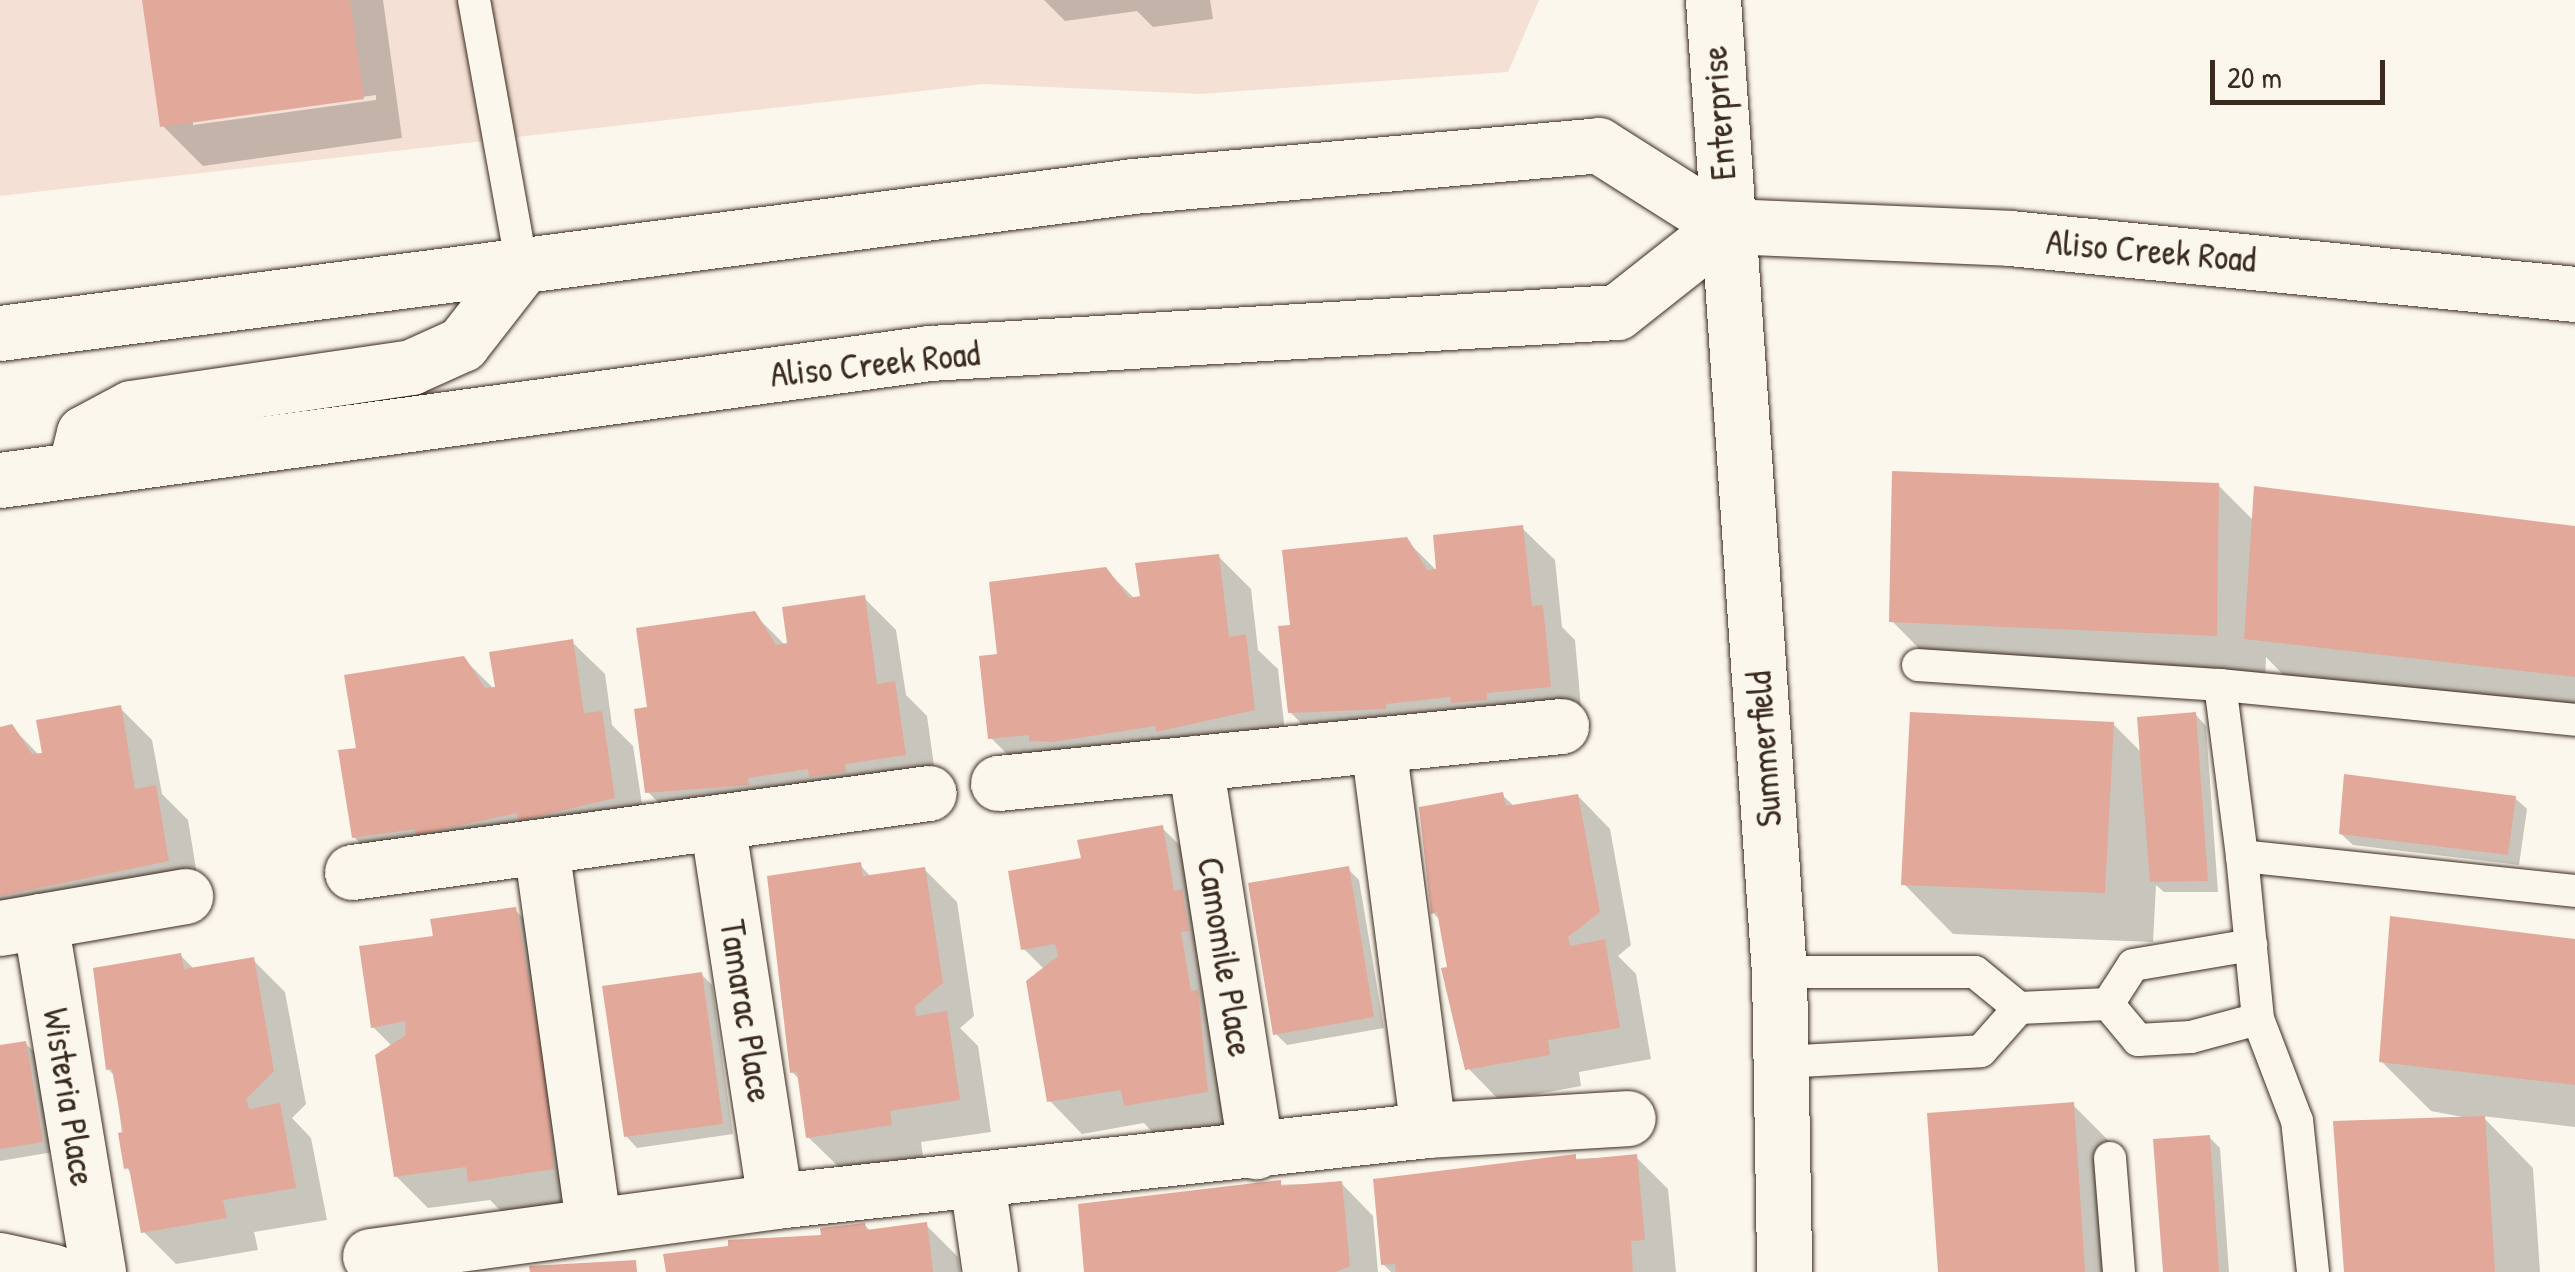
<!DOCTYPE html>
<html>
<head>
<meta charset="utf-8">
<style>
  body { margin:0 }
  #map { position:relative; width:2575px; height:1272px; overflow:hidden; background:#fbf7ec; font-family:"Patrick Hand",sans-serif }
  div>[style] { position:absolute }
  .built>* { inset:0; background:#f4e0d4 }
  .shadow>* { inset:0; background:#0003 }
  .building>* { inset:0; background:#e2a99b }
  .roads { filter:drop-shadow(0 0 2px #3b2a1e) drop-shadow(0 0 2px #3b2a1e) }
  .lane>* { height:32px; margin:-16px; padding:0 16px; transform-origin:16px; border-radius:16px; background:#fbf7ec }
  .street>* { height:55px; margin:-27.5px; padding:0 27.5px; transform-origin:27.5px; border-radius:27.5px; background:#fbf7ec }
  .secondary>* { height:55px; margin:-27.5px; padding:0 27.5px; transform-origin:27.5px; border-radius:27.5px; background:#fbf7ec }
  .primary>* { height:55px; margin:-27.5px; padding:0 27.5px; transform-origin:27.5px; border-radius:27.5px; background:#fbf7ec }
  span { translate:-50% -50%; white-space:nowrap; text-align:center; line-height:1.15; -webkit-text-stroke:9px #fbf7ec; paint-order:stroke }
  .street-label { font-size:35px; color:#3b2a1e }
  .scale { position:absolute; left:2210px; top:60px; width:175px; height:45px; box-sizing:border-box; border:5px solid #3b2a1e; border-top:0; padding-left:12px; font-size:30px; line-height:35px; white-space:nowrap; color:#3b2a1e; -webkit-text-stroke:8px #fbf7ec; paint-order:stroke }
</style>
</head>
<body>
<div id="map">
  <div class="built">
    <i style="clip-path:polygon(0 0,1539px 0,1508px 72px,1200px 94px,983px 84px,0 196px)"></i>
  </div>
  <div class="shadow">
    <i style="clip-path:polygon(evenodd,144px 0,383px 0,402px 138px,203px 166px,163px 126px,144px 0,376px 95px,376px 100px,193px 125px,193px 120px,376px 95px)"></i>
    <i style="clip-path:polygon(1044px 0,1210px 0,1213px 19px,1153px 27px,1137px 11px,1065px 21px)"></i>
    <i style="clip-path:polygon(2218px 485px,2254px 521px,2575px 529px,2575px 720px,2296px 688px,2266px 657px,2265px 685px,1941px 671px,1892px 621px)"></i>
    <i style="clip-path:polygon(1522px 528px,1555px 560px,1562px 627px,1575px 640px,1582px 719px,1323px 745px,1290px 712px,1293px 627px,1406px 540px,1439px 573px)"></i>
    <i style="clip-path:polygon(1219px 557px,1251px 589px,1258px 650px,1278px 669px,1286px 741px,1023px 770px,991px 738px,1000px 656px,1106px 570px,1135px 599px)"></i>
    <i style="clip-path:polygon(864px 598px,896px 630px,906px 695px,927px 716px,937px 787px,680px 824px,648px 792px,650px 709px,754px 614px,790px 650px)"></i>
    <i style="clip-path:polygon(572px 642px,605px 674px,612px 725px,633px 746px,646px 830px,387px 869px,354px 837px,358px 750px,464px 659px,499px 694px)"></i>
    <i style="clip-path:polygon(120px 708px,152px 740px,162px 794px,188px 820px,200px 893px,0 932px,0 729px,12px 727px,40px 756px)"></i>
    <i style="clip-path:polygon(2195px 714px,2206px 726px,2218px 892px,2164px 892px,2156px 885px,2153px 942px,1953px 934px,1904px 884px,2113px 724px,2143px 754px)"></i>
    <i style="clip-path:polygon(1502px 795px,1515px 807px,1578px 796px,1610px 829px,1631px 945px,1618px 956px,1636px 974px,1651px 1059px,1579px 1072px,1581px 1086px,1500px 1101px,1468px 1068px,1441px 921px,1433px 913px)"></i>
    <i style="clip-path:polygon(2515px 798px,2527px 809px,2519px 865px,2353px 845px,2341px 834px)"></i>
    <i style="clip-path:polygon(1162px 828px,1195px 860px,1240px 1124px,1158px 1138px,1144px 1123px,1082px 1134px,1050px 1101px,1045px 970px,1023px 948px,1084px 860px)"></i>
    <i style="clip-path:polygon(860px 865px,872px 878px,925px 870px,957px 902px,974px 1016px,960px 1028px,978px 1046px,991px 1132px,921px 1142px,923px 1157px,841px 1169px,808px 1137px,800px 1080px,792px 1072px)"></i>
    <i style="clip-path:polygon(1348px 869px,1359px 880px,1384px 1028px,1287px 1045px,1276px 1034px)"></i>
    <i style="clip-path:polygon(515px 910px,548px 942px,585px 1201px,503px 1213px,490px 1200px,428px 1208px,396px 1176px,393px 1047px,373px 1027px,436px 938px)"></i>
    <i style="clip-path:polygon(2575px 941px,2575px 1127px,2482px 1116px,2533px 1168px,2540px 1272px,2346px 1272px,2473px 1119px,2431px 1111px,2381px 1061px)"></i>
    <i style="clip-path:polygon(180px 955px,195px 970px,253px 960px,285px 992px,306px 1104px,292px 1118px,311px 1138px,327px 1220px,254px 1232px,258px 1250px,176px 1264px,144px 1232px,133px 1175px,126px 1167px,115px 1076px,108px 1069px)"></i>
    <i style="clip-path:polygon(701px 974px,712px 985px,733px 1134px,637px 1148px,626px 1136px)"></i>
    <i style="clip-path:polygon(25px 1043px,36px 1054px,53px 1152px,0 1161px,0 1047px)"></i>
    <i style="clip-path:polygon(2073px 1105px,2122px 1154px,2130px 1272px,1940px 1272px)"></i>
    <i style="clip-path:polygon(2209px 1137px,2220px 1148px,2229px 1272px,2166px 1272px)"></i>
    <i style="clip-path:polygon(1636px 1157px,1668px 1189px,1676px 1272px,1391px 1272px,1383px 1264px,1376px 1181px,1533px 1160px)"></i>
    <i style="clip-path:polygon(1341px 1183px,1373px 1216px,1378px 1272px,1086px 1272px,1081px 1206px,1238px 1186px)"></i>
    <i style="clip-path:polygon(865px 1225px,871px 1232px,926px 1225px,958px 1257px,960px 1272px,668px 1272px)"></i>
  </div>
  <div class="building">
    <i style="clip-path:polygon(142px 0,350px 0,364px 99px,160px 127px)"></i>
    <i style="clip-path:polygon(1892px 471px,2219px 483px,2217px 636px,1889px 622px)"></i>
    <i style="clip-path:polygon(2254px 486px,2575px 526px,2575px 677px,2244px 639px)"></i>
    <i style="clip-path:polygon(1523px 525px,1532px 606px,1543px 605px,1551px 687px,1487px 693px,1487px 700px,1451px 703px,1450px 697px,1386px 704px,1386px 709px,1288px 713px,1278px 626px,1290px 625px,1282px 550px,1407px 537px,1427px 570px,1436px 569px,1433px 535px)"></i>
    <i style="clip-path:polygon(1219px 554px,1229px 637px,1246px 634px,1255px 710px,1156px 732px,1155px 726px,1053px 742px,1029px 741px,1029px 735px,988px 739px,979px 656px,997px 654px,989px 582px,1106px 567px,1129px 598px,1140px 596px,1135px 563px)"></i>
    <i style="clip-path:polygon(865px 595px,877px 684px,895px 681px,906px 755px,845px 764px,846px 772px,809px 777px,808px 769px,748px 778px,749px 785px,645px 793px,634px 709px,647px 707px,636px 628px,755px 611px,776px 645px,787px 643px,782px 607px)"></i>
    <i style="clip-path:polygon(573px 639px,584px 713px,602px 711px,615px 798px,518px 821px,517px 813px,416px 835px,415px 829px,352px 838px,338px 750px,356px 748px,344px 675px,464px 656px,485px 688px,495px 687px,489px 652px)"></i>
    <i style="clip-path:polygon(121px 705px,135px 789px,156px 785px,169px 861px,0 896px,0 727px,12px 724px,32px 754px,42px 753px,36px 720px)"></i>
    <i style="clip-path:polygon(1910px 712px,2114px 722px,2105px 893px,1901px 885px)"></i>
    <i style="clip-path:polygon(2196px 712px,2208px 881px,2150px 882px,2137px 717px)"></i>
    <i style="clip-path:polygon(2344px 774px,2516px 796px,2508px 855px,2339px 834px)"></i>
    <i style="clip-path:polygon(1503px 792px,1506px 806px,1578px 794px,1600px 912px,1568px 937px,1570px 946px,1605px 939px,1620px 1028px,1548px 1040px,1550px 1055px,1465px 1070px,1441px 968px,1447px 967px,1437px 912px,1431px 914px,1419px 807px)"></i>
    <i style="clip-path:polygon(1163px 825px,1174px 891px,1182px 889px,1189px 931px,1181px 932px,1191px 991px,1198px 990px,1208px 1092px,1124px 1106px,1121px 1090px,1047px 1102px,1026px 981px,1058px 956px,1055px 944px,1021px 950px,1008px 871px,1081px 858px,1077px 840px)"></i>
    <i style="clip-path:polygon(861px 862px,863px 876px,925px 867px,943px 983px,915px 1006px,916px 1016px,947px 1011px,960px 1100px,890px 1111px,892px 1125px,806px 1138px,797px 1072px,790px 1073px,767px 876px)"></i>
    <i style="clip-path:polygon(1349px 866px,1374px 1017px,1273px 1035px,1248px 883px)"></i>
    <i style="clip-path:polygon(516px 907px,545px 1069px,554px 1169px,468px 1182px,466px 1167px,394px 1177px,375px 1055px,406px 1035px,405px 1021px,371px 1028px,359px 946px,433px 936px,430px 919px)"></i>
    <i style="clip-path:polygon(2390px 916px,2575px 939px,2575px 1085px,2379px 1062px)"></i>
    <i style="clip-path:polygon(181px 953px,184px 969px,254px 957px,274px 1071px,246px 1099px,249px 1109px,280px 1103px,296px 1188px,223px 1200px,227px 1218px,141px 1233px,129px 1168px,124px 1169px,118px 1133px,123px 1132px,112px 1069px,106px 1070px,93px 968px)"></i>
    <i style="clip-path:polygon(702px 972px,723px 1124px,624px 1137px,602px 986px)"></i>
    <i style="clip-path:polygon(26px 1041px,43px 1142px,0 1149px,0 1045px)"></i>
    <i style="clip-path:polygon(2074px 1102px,2085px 1272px,1938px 1272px,1927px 1113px)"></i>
    <i style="clip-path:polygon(2485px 1116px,2495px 1272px,2344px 1272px,2333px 1121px)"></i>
    <i style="clip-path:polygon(2210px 1135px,2219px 1272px,2163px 1272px,2153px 1139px)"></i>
    <i style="clip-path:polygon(1576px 1154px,1576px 1160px,1637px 1154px,1645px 1240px,1631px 1241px,1633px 1272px,1396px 1272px,1395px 1264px,1381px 1265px,1373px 1179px)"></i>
    <i style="clip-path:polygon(1281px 1180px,1281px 1186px,1342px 1181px,1350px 1266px,1336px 1272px,1084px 1272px,1078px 1204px)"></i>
    <i style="clip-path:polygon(927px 1222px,933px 1272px,666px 1272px,663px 1254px,728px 1246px,728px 1240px,821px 1235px,820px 1228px,865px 1223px,866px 1230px)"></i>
    <i style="clip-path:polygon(636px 1260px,637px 1272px,530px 1272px,529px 1266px)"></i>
  </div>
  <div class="roads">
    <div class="lane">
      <i style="left:474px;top:0;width:271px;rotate:79.8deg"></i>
      <i style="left:1918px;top:665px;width:303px;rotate:3.8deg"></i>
      <i style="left:2242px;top:856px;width:172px;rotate:-97.3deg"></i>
      <i style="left:2220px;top:685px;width:357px;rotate:5.6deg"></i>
      <i style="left:1779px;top:972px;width:196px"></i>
      <i style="left:1975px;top:972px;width:57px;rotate:39.3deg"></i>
      <i style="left:2019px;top:1008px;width:89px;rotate:-2.6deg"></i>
      <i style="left:2108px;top:1004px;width:47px;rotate:50.2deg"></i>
      <i style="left:2138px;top:1040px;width:53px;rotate:-3.2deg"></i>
      <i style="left:2191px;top:1037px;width:69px;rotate:-15deg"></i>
      <i style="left:2108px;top:1004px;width:46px;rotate:-57.3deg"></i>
      <i style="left:2133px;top:965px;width:120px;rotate:-9.6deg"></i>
      <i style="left:1781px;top:1062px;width:200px;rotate:-3.1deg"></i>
      <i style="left:1981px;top:1051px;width:57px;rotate:-48.5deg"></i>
      <i style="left:2110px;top:1158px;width:114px;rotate:85.5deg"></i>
      <i style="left:2313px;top:1272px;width:152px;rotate:-96deg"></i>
      <i style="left:2297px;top:1121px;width:109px;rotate:-110.9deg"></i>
      <i style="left:2258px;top:1019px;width:164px;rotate:-95.6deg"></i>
      <i style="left:2242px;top:856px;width:335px;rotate:6deg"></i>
    </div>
    <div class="street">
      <i style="left:1378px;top:745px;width:388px;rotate:82.6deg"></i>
      <i style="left:1195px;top:763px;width:393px;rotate:81.1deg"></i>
      <i style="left:998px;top:783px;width:566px;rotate:-5.78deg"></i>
      <i style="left:717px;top:822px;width:383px;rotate:81.3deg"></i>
      <i style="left:541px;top:847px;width:381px;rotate:82.1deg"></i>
      <i style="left:352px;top:872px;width:582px;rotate:-7.8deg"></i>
      <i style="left:40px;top:921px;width:356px;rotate:80.6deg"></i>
      <i style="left:0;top:928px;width:188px;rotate:-9.8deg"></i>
      <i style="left:977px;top:1182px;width:91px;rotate:81.8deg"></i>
      <i style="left:370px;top:1256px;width:409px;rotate:-7.7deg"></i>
      <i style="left:775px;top:1201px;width:657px;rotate:-6.21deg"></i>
      <i style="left:1428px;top:1130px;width:200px;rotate:-3.4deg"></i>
      <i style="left:0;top:1260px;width:55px;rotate:12.5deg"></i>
    </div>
    <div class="secondary">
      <i style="left:1713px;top:0;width:974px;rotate:86.12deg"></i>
      <i style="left:1779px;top:972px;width:300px;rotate:89deg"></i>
    </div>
    <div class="primary">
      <i style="left:0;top:333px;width:1142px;rotate:-7.39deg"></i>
      <i style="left:1133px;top:186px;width:467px;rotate:-5deg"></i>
      <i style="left:1598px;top:145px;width:151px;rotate:32.3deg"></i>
      <i style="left:1726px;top:226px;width:284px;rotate:2.4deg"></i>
      <i style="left:2010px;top:238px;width:568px;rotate:5.66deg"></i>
      <i style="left:75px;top:469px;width:37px;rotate:-76deg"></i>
      <i style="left:84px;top:433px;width:53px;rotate:-28deg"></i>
      <i style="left:131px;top:408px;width:283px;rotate:-8.3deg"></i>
      <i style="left:411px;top:367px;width:56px;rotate:-24.3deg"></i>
      <i style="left:462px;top:344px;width:98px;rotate:-52.1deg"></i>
      <i style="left:0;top:480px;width:939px;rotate:-7.78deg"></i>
      <i style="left:930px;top:353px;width:688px;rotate:-3.42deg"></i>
      <i style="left:1617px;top:312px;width:139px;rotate:-38.3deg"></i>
    </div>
  </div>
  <div class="street-label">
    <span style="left:1719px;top:113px;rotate:-94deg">Enterprise</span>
    <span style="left:2151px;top:251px;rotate:5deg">Aliso Creek Road</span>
    <span style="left:875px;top:364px;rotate:-6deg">Aliso Creek Road</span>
    <span style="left:1764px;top:749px;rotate:-94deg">Summerfield</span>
    <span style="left:1225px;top:957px;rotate:81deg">Camomile Place</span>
    <span style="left:746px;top:1011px;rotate:81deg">Tamarac Place</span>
    <span style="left:69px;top:1097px;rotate:81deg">Wisteria Place</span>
  </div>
  <div class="scale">20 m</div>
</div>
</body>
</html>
